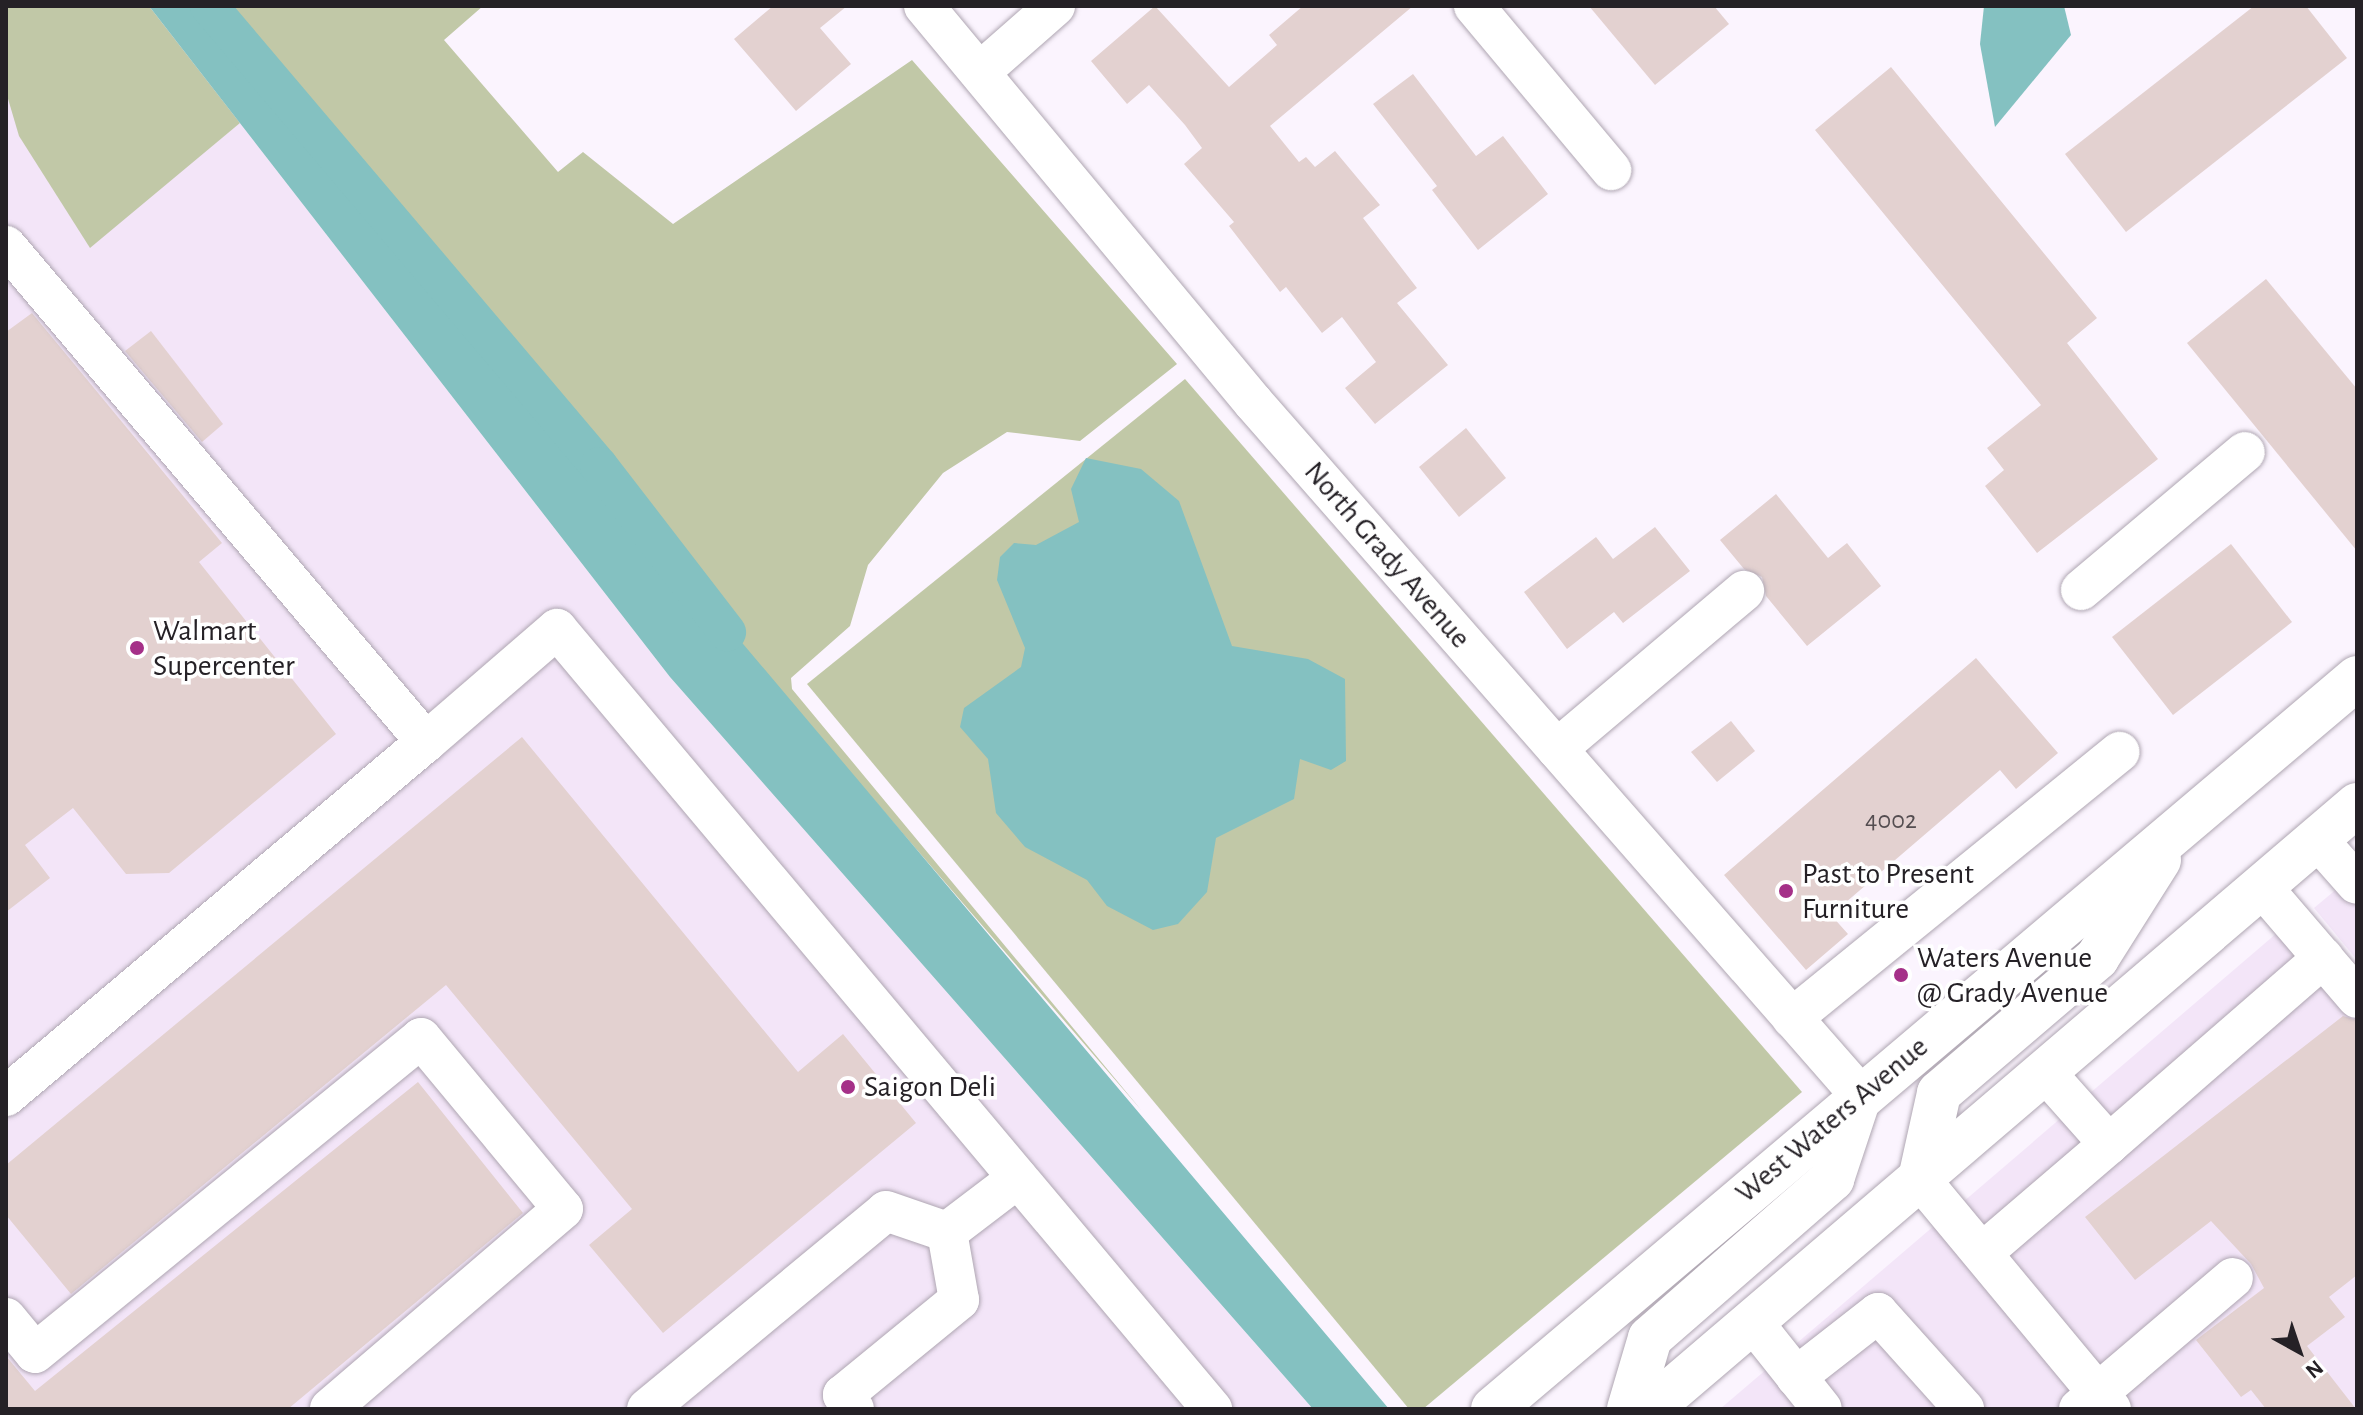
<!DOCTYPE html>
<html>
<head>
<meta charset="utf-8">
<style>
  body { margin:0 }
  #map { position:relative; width:2363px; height:1415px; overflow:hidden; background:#fbf4fe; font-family:"Alegreya Sans",sans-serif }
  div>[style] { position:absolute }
  .built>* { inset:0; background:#f3e5f8 }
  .green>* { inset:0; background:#c1c8a7 }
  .water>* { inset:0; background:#84c1c1 }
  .canal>* { height:38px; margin:-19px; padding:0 19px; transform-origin:19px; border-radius:19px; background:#84c1c1 }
  .building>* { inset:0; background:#e3d1d0 }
  .roads { filter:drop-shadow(0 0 2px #afa6b2) drop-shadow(0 0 2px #afa6b2) }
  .minor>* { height:40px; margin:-20px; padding:0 20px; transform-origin:20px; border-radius:20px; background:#fff }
  .major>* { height:44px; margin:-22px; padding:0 22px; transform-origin:22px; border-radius:22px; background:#fff }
  .dots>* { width:22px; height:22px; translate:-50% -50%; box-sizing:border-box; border:4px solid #fff; border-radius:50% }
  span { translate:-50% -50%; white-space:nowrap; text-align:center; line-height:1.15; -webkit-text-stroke:7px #fff; paint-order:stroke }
  .number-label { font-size:26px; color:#544d50 }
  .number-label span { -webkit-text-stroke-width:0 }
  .street-label { font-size:30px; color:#252126 }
  .poi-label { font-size:30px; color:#252126 }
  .left { translate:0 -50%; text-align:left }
  .frame { position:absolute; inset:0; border:8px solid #252126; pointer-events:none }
  .north { position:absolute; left:2259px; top:1311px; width:80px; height:80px; -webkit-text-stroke:6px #fff; paint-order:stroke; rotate:140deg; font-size:22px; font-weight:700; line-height:32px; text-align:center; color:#252126 }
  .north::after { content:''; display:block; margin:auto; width:28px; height:36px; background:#252126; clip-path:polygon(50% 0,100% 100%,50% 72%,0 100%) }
</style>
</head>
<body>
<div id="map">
  <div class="built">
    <i style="clip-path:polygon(6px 92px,171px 179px,240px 123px,670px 677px,1313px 1409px,6px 1409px)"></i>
    <i style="clip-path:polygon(2357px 872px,2357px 960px,2314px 908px)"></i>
    <i style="clip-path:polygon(2299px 914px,2357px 984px,2357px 1409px,2135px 1409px,1963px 1202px)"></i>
    <i style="clip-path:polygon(1935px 1225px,2087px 1409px,1720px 1409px)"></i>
  </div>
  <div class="green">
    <i style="clip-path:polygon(6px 6px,149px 6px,240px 123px,90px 248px,19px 136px,6px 92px)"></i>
    <i style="clip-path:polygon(215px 6px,483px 6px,444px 40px,558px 172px,583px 152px,673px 224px,912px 60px,1177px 364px,1080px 441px,1007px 432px,943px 473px,868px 565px,850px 626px,791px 678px,792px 689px,1142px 1111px,724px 626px,235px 42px)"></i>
    <i style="clip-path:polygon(1185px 379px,1802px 1092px,1423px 1409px,1409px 1409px,807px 684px)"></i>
  </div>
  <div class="water">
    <i style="clip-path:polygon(149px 6px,215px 6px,235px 42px,1389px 1409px,1313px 1409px,670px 677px)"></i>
    <i style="clip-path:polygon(1984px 6px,2064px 6px,2071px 35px,1995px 127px,1980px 44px)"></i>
    <i style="clip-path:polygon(1086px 458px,1141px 469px,1179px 501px,1232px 646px,1308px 659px,1345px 679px,1346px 761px,1331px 770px,1300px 759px,1294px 799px,1216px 838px,1207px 892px,1178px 924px,1153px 930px,1107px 906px,1087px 880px,1025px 847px,996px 813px,988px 759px,960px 727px,964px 708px,1021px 667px,1025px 648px,997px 580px,1000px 557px,1014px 543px,1036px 545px,1079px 522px,1071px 489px)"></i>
  </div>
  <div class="canal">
    <i style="left:209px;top:6px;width:603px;rotate:49.71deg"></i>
    <i style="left:599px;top:466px;width:210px;rotate:52.4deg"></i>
  </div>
  <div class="building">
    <i style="clip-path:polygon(773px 6px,847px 6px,820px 28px,851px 64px,796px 111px,734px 39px)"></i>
    <i style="clip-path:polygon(1155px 6px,1229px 87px,1277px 45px,1269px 35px,1303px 6px,1413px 6px,1270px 126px,1299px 162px,1306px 157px,1315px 167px,1335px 151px,1380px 205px,1363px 218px,1417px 288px,1397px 303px,1448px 365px,1375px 424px,1345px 388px,1376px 362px,1342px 317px,1322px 333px,1286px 287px,1280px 292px,1229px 226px,1234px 222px,1184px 164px,1202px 148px,1185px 125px,1149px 85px,1127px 104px,1091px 61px)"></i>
    <i style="clip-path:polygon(1589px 6px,1714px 6px,1729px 24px,1655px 85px)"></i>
    <i style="clip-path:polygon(2254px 6px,2306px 6px,2347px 58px,2126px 232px,2065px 154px)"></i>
    <i style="clip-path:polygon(1891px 67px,2097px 318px,2067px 343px,2158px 459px,2037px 553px,1985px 486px,2004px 470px,1987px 448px,2041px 405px,1815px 130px)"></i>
    <i style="clip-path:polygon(1413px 74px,1476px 156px,1503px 136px,1548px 194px,1478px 250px,1432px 190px,1437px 186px,1373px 104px)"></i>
    <i style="clip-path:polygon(2266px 279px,2357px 389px,2357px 551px,2187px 343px)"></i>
    <i style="clip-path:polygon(32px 313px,222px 543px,199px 562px,336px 734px,169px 873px,126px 874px,73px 808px,25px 845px,50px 878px,6px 912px,6px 332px)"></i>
    <i style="clip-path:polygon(151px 331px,223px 424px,202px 442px,125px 351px)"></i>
    <i style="clip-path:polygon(1466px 428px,1506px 478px,1459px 517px,1419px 467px)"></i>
    <i style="clip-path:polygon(1776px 494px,1828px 558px,1847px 543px,1881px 586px,1807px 646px,1766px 596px,1762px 577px,1744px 569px,1720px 540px)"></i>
    <i style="clip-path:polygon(1655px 527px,1690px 571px,1623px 623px,1614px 612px,1567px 649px,1524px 592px,1596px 537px,1613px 559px)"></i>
    <i style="clip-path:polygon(2231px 544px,2292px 622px,2173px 715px,2112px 637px)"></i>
    <i style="clip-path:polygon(1976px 658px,2058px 753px,2016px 789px,2000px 770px,1831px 915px,1848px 934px,1806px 970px,1724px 875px)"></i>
    <i style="clip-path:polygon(1731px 721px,1755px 751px,1717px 782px,1691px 752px)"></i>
    <i style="clip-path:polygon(522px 737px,798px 1072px,843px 1034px,916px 1123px,663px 1333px,589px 1245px,632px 1209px,446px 985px,71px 1294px,6px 1215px,6px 1165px)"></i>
    <i style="clip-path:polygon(2343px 1016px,2357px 1020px,2357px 1275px,2329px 1297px,2345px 1317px,2307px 1346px,2356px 1409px,2266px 1409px,2251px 1390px,2241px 1397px,2196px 1340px,2264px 1288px,2251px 1264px,2211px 1221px,2135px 1280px,2085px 1217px)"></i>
    <i style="clip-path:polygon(418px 1082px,523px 1213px,288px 1409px,6px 1409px,6px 1356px,35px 1391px)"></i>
  </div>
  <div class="roads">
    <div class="minor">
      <i style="left:924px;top:6px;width:515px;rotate:50.28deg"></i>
      <i style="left:1253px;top:402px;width:921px;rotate:48.78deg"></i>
      <i style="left:1474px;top:6px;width:214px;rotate:50.1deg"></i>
      <i style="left:980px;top:72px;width:100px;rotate:-41.3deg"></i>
      <i style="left:6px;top:246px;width:650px;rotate:49.74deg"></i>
      <i style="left:426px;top:742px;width:173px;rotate:-40.8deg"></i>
      <i style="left:557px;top:629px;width:1019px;rotate:49.98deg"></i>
      <i style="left:2081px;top:590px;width:214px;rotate:-40.1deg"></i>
      <i style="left:1557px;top:749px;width:245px;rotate:-40.2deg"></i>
      <i style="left:2317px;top:839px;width:60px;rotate:48.4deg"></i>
      <i style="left:2262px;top:887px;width:146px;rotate:49.4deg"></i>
      <i style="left:1792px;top:1018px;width:422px;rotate:-39.1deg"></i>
      <i style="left:6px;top:1096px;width:549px;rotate:-40.13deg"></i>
      <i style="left:2109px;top:1144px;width:284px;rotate:-41deg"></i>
      <i style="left:1920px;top:1179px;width:299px;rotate:50.3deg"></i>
      <i style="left:1982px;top:1253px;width:167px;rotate:-40.6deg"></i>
      <i style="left:2109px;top:1144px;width:96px;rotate:-131.6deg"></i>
      <i style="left:6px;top:1318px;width:45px;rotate:50.4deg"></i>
      <i style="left:35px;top:1353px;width:498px;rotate:-39.2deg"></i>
      <i style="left:421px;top:1038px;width:222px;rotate:50.3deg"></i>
      <i style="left:563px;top:1209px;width:307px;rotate:139.4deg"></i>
      <i style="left:1752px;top:1321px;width:112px;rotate:51.5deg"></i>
      <i style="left:1796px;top:1377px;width:104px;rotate:-38deg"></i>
      <i style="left:1878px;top:1313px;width:129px;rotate:48.1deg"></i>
      <i style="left:647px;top:1409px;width:310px;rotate:-39.6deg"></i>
      <i style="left:886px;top:1211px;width:65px;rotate:19deg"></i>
      <i style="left:947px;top:1232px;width:89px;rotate:-37.3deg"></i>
      <i style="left:854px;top:1409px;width:18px;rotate:-128deg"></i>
      <i style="left:843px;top:1395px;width:150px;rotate:-39.3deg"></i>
      <i style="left:959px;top:1300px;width:69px;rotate:-100deg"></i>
      <i style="left:2079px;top:1409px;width:202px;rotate:-40.4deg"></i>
    </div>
    <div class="major">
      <i style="left:1920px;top:1179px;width:88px;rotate:-77.5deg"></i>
      <i style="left:1939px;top:1093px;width:208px;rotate:-40.5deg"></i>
      <i style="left:2097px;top:958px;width:116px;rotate:-57.7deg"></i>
      <i style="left:1493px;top:1409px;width:1132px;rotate:-40.23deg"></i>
      <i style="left:1629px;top:1409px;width:74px;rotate:-73.5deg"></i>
      <i style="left:1650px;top:1338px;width:242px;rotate:-41.1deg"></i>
      <i style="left:1832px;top:1179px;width:89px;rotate:-71.6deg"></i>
      <i style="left:1650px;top:1409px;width:930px;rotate:-40.51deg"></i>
    </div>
  </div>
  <div class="dots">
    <i style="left:137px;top:648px;background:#a53088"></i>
    <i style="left:1786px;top:891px;background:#a53088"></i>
    <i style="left:1901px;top:975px;background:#a53088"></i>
    <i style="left:848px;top:1087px;background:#a53088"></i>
  </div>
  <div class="number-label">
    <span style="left:1891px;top:821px">4002</span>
  </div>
  <div class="street-label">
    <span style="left:1387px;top:555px;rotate:49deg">North Grady Avenue</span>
    <span style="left:1832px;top:1120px;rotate:-40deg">West Waters Avenue</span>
  </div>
  <div class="poi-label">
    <span class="left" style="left:153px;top:648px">Walmart<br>Supercenter</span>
    <span class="left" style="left:1802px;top:891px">Past to Present<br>Furniture</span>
    <span class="left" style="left:1917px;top:975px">Waters Avenue<br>@ Grady Avenue</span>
    <span class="left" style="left:864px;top:1087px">Saigon Deli</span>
  </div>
  <div class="frame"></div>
  <div class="north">N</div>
</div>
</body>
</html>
